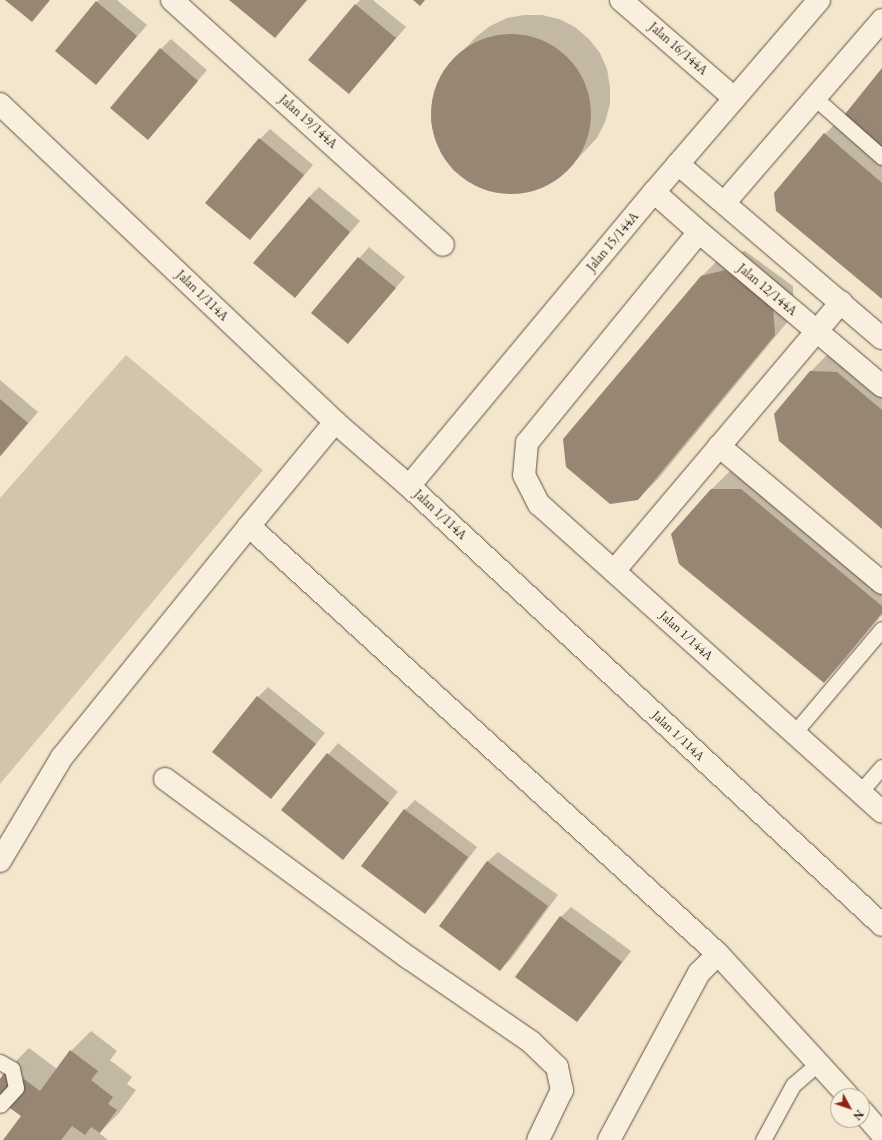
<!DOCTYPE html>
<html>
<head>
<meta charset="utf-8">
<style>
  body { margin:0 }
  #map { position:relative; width:882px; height:1140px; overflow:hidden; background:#f4e6cc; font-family:"EB Garamond",serif }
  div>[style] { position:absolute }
  .green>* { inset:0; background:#d3c4ad }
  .shadow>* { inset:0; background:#0003 }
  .building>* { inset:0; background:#978674 }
  .round { border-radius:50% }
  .roads { filter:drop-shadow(0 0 1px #635043) drop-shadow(0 0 1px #635043) }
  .lane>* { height:15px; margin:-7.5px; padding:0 7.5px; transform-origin:7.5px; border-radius:7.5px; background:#f8efde }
  .street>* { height:22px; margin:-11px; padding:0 11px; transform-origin:11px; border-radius:11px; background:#f8efde }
  .secondary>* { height:22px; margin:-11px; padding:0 11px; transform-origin:11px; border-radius:11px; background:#f8efde }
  span { translate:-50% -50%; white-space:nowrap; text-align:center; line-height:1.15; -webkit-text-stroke:3.5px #f8efde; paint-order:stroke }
  .street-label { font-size:13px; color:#331e15 }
  .north { position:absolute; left:830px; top:1088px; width:40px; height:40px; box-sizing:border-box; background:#f8efde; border:1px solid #a99b8e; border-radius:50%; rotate:130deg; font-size:11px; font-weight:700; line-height:16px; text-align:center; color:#331e15 }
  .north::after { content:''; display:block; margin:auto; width:14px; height:18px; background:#8f2418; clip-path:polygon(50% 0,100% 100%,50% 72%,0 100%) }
</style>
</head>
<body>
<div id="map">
  <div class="green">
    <i style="clip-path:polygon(126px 355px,263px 470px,0 784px,0 498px)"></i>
  </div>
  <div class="shadow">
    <i style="clip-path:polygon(99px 0,117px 0,147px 25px,96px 84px,97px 2px)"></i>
    <i style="clip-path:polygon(230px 0,307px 0,275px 37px)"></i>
    <i style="clip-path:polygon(360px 0,373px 0,406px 27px,349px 93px,309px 60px)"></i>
    <i style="clip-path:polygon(524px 15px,542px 15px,559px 19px,575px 27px,589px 39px,600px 53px,607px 69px,610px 87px,610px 104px,605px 122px,597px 138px,565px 172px,551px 182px,535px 190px,518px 193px,500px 193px,483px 189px,467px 181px,453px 170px,442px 155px,435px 139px,431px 122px,432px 104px,436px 86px,444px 71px,476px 37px,490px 26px,507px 18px)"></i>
    <i style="clip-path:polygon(171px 39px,207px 70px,148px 139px,161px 49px)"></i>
    <i style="clip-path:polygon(882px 70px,882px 298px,825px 134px,840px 119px,841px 120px)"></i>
    <i style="clip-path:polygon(270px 129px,313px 165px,260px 228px,260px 139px)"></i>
    <i style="clip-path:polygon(319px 187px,360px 221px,295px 297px,309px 197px)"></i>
    <i style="clip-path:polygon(369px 247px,405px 277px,348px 343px,312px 313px)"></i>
    <i style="clip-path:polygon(745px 251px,793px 286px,794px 314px,658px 479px,638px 499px,702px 276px,722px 256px)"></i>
    <i style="clip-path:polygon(830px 352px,882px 374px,882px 527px,810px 372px)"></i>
    <i style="clip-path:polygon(0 380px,38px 412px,0 457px)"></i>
    <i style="clip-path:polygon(731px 470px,882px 570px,882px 615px,843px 662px,824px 682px,711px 490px)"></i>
    <i style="clip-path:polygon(268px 687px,325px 733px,271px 798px,258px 697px)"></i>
    <i style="clip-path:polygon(338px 743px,398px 792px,342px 859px,282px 810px)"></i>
    <i style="clip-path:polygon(415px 800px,477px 847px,435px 903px,425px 913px,405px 810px)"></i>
    <i style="clip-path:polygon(498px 852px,558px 895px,511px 959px,500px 970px,487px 862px)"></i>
    <i style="clip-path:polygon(571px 907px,631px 951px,587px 1010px,577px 1021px,561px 917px)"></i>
    <i style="clip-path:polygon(91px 1031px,117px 1051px,110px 1060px,132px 1077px,127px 1084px,136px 1090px,119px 1113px,99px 1133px,108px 1140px,4px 1140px,22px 1116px,0 1080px,9px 1068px,29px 1048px,57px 1069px,71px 1051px)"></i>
  </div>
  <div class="building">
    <i style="clip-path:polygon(5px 0,50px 0,32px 22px)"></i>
    <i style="clip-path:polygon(229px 0,307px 0,275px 38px)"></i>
    <i style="clip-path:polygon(413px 0,425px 0,420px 6px)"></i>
    <i style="clip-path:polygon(96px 1px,137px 36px,96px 85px,55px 51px)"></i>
    <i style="clip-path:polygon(355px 4px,396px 38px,349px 94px,308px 60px)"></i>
    <i class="round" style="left:431px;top:34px;width:160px;height:160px"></i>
    <i style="clip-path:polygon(160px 48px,198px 81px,148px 140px,110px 108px)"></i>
    <i style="clip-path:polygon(882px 68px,882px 152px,841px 119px)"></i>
    <i style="clip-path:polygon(824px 133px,882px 183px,882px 299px,776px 211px,774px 193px)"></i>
    <i style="clip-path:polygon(259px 138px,304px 175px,250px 240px,205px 203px)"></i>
    <i style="clip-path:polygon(309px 197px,350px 232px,295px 298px,253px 263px)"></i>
    <i style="clip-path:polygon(358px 257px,396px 288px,348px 344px,311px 313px)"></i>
    <i style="clip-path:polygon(725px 270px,773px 305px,775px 335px,638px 500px,610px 504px,566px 467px,563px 439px,701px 276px)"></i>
    <i style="clip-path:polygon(810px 371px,837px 372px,882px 410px,882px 529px,779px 441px,774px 414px)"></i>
    <i style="clip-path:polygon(0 399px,28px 423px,0 456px)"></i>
    <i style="clip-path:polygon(711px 489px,741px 489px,882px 606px,882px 613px,824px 683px,679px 564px,671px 534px)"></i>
    <i style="clip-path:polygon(257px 696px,316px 744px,271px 799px,212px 752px)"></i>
    <i style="clip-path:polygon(327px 753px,389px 803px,343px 860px,281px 810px)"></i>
    <i style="clip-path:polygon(404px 809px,468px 857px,425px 914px,361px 866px)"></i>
    <i style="clip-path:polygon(487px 861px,548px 906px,500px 971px,439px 926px)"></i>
    <i style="clip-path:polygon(560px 916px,622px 962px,577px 1022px,515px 977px)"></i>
    <i style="clip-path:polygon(70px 1050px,98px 1071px,91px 1080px,113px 1097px,108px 1104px,117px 1110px,100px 1133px,91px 1127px,85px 1135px,72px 1126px,61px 1140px,3px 1140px,21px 1116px,0 1101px,0 1079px,8px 1067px,40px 1091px)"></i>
  </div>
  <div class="roads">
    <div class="lane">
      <i style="left:815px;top:98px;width:89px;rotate:41.4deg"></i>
      <i style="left:794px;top:733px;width:136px;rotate:-49.8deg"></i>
      <i style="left:860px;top:792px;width:33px;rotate:-49deg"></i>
      <i style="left:0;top:1062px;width:14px;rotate:30deg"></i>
      <i style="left:12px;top:1069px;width:19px;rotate:78deg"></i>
      <i style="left:16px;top:1088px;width:23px;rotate:133deg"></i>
      <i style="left:763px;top:1140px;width:63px;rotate:-61.4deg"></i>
      <i style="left:793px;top:1085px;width:35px;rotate:-41deg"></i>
    </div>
    <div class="street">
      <i style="left:172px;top:0;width:365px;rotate:42.1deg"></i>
      <i style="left:621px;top:0;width:150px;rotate:40.9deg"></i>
      <i style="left:678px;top:164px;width:268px;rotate:40.5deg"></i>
      <i style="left:654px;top:192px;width:60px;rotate:41.6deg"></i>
      <i style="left:699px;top:232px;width:239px;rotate:40.1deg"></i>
      <i style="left:725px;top:202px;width:240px;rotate:-49.2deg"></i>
      <i style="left:699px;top:232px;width:272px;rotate:129.2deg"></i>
      <i style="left:527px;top:443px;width:32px;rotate:95deg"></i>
      <i style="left:524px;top:475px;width:33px;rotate:63deg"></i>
      <i style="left:539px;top:504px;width:461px;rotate:41.9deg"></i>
      <i style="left:719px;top:446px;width:213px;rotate:40deg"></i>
      <i style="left:409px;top:486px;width:383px;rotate:-50.2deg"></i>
      <i style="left:654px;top:192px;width:253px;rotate:-49.3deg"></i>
      <i style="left:249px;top:526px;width:135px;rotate:-50.4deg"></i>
      <i style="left:614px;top:571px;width:352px;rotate:-49.8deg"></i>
      <i style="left:165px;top:779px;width:303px;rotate:36.3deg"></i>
      <i style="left:409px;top:958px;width:148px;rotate:34.5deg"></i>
      <i style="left:531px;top:1042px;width:36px;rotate:44deg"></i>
      <i style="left:557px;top:1067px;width:24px;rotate:78deg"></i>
      <i style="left:562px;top:1090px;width:55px;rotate:115.6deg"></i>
      <i style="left:0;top:861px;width:121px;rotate:-59.2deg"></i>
      <i style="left:62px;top:757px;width:297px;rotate:-51deg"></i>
      <i style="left:249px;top:526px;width:635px;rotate:42.38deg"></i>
      <i style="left:718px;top:954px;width:193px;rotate:47.5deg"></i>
      <i style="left:862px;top:1111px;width:30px;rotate:49deg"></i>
      <i style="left:609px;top:1140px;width:190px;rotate:-61.7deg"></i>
      <i style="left:699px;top:973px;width:27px;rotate:-45deg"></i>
    </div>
    <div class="secondary">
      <i style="left:0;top:104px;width:462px;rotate:43.5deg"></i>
      <i style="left:335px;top:422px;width:98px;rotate:40.9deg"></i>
      <i style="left:409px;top:486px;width:645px;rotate:42.86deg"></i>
    </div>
  </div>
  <div class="street-label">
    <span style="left:678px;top:49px;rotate:41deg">Jalan 16/144A</span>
    <span style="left:308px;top:122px;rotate:42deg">Jalan 19/144A</span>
    <span style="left:613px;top:242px;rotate:-50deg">Jalan 15/144A</span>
    <span style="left:767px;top:290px;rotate:40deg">Jalan 12/144A</span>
    <span style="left:202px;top:296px;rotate:44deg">Jalan 1/114A</span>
    <span style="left:440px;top:515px;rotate:43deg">Jalan 1/114A</span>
    <span style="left:686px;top:636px;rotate:42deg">Jalan 1/144A</span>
    <span style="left:678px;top:736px;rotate:43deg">Jalan 1/114A</span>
  </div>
  <div class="north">N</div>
</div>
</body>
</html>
